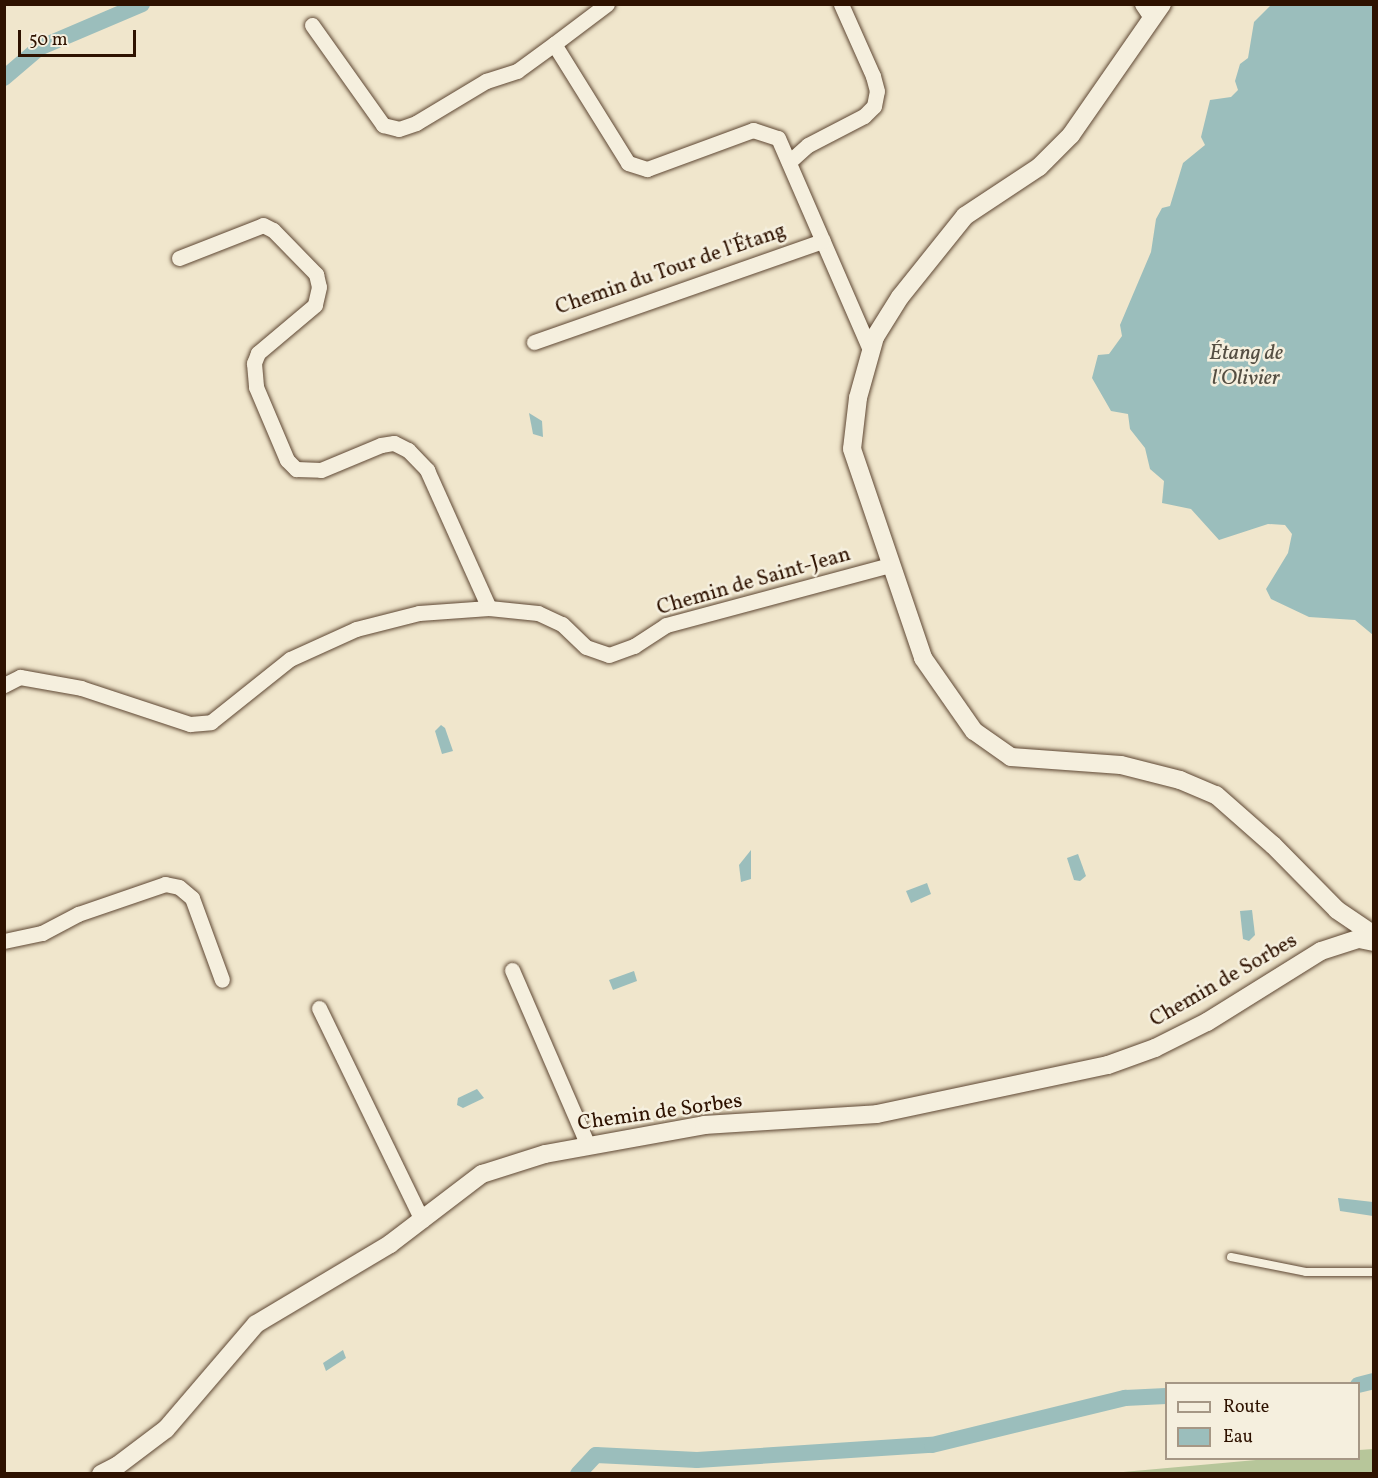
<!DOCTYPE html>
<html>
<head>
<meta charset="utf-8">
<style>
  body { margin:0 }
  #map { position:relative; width:1378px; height:1478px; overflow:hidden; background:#f0e6cc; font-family:Vollkorn,serif }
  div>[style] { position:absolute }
  .green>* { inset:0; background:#b7c69a }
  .water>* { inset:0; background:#9bbebc }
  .canal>* { height:16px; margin:-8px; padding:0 8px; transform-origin:8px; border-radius:8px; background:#9bbebc }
  .roads { filter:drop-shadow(0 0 2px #5e4733) drop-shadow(0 0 2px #5e4733) }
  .service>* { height:8px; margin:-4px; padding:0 4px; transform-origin:4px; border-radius:4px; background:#f5efde }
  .minor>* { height:15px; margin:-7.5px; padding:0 7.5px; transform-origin:7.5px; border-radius:7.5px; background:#f5efde }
  .tertiary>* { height:18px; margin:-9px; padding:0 9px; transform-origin:9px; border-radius:9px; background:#f5efde }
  span { translate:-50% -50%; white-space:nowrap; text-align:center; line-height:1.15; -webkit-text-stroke:5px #f5efde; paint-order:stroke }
  .street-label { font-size:21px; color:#2e1200 }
  .water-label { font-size:22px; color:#544e42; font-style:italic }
  .frame { position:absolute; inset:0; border:6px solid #2e1200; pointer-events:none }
  .legend { position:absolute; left:1165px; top:1382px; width:195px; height:78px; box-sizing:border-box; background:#f5efde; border:2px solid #a59785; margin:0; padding:8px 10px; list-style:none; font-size:18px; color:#2e1200 }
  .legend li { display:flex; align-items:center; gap:12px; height:30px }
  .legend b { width:30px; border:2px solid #a59785 }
  .scale { position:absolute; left:18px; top:30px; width:118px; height:27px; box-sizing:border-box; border:3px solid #2e1200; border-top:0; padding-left:8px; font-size:18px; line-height:21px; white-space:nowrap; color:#2e1200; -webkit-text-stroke:4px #f5efde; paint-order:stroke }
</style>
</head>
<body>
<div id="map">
  <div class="green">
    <i style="clip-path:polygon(1373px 1449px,1373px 1473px,1112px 1473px,1267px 1459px,1358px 1458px,1359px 1450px)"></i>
  </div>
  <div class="water">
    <i style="clip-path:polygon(1271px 5px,1373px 5px,1373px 635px,1355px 620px,1309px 617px,1271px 599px,1266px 589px,1288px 553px,1292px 534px,1285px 525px,1268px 524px,1219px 540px,1191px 509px,1162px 503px,1164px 481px,1150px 469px,1145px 448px,1130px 429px,1128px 414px,1111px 411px,1092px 378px,1098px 355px,1109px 354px,1122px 336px,1120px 325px,1151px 252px,1156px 219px,1162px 208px,1170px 206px,1183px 163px,1205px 145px,1201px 137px,1210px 100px,1231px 97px,1238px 90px,1235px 81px,1240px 64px,1248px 58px,1254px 22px)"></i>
    <i style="clip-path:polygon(529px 413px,542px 421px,543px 437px,533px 434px)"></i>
    <i style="clip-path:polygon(441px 725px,445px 728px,453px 751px,442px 754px,435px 731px)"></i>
    <i style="clip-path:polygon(751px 850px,751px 879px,741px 882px,739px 865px)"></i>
    <i style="clip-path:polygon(1078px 854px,1086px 876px,1080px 881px,1074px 880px,1067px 858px)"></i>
    <i style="clip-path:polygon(927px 883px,931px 894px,911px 903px,906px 891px)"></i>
    <i style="clip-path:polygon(1252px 910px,1255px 935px,1249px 941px,1243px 939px,1240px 911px)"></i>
    <i style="clip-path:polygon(634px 971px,637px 981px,613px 990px,609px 980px)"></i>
    <i style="clip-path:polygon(477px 1089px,484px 1098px,463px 1108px,457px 1105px,458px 1098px)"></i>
    <i style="clip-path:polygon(1338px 1198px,1373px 1202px,1373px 1216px,1340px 1211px)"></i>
    <i style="clip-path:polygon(343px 1350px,346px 1358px,326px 1371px,323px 1363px)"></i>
  </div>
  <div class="canal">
    <i style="left:4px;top:78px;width:46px;rotate:-40.6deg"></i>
    <i style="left:39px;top:48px;width:112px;rotate:-23.1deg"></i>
    <i style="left:1358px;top:1385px;width:16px;rotate:-14deg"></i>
    <i style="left:578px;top:1474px;width:26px;rotate:-47deg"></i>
    <i style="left:596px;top:1455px;width:101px;rotate:2.8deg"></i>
    <i style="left:697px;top:1460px;width:235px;rotate:-3.7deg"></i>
    <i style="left:932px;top:1445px;width:199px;rotate:-13.7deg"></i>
    <i style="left:1125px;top:1398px;width:41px;rotate:-2.8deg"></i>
  </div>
  <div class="roads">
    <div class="service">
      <i style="left:1231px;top:1257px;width:76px;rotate:11.3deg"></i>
      <i style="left:1306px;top:1272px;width:68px"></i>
    </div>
    <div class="minor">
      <i style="left:607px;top:4px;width:66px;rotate:143deg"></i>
      <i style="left:554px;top:44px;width:140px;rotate:58.1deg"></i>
      <i style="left:628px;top:163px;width:20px;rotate:18deg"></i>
      <i style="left:647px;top:169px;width:113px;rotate:-20.2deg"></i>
      <i style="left:753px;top:130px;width:26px;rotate:18deg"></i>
      <i style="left:778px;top:138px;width:233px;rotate:66.5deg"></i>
      <i style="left:1142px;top:4px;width:18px;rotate:56deg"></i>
      <i style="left:312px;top:25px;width:123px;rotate:54.6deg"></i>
      <i style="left:383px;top:125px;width:16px;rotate:14deg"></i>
      <i style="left:399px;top:129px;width:18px;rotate:-19deg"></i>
      <i style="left:416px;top:123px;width:82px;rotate:-31deg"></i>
      <i style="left:486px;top:81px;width:33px;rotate:-18deg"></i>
      <i style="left:517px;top:71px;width:46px;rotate:-36.1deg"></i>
      <i style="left:789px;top:162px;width:25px;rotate:-42deg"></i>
      <i style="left:808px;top:145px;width:63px;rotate:-27.4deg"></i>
      <i style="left:864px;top:116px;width:14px;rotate:-45deg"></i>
      <i style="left:874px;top:106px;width:15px;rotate:-79deg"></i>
      <i style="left:877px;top:91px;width:16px;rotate:-105deg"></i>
      <i style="left:873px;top:76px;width:79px;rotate:-114deg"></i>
      <i style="left:179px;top:258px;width:90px;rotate:-21.4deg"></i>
      <i style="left:263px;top:225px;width:11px;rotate:27deg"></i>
      <i style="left:273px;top:230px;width:62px;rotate:45.7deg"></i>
      <i style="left:316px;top:274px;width:13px;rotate:77deg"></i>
      <i style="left:319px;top:287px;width:18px;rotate:103deg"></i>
      <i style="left:315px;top:305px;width:75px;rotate:139.9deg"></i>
      <i style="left:258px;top:353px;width:11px;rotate:112deg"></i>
      <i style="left:254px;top:363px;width:24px;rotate:85deg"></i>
      <i style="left:256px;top:387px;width:79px;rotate:67deg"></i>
      <i style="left:287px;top:460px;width:13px;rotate:45deg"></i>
      <i style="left:296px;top:469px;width:25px;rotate:2deg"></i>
      <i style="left:321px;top:470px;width:65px;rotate:-22.6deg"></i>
      <i style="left:381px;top:445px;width:13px;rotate:-9deg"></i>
      <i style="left:394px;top:443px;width:16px;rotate:27deg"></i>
      <i style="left:408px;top:450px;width:28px;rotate:46deg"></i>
      <i style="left:427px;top:470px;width:151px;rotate:65.8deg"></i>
      <i style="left:534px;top:342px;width:306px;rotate:-19.3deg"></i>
      <i style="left:4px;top:685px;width:18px;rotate:-27deg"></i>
      <i style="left:20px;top:677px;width:62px;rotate:10.2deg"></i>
      <i style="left:81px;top:688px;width:115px;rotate:18.3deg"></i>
      <i style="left:190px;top:724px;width:21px;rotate:-5deg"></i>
      <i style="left:211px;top:722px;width:101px;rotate:-38.6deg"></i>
      <i style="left:290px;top:659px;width:72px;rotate:-24.4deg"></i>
      <i style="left:356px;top:629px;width:65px;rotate:-14.3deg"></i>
      <i style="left:419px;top:613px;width:70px;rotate:-4.1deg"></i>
      <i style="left:489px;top:608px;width:49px;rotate:5.8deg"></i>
      <i style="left:538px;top:613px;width:26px;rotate:25deg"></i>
      <i style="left:562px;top:624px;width:33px;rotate:44deg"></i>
      <i style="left:586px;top:647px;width:24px;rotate:19deg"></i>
      <i style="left:609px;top:655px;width:27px;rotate:-20deg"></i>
      <i style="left:634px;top:646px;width:38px;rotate:-33deg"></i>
      <i style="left:666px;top:625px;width:232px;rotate:-15deg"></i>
      <i style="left:4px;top:941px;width:39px;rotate:-12deg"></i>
      <i style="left:42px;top:933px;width:41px;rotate:-27.8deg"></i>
      <i style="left:78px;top:914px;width:92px;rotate:-19deg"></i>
      <i style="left:165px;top:884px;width:14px;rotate:12deg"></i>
      <i style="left:179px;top:887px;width:17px;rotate:40deg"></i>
      <i style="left:192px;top:898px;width:87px;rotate:69.9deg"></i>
      <i style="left:512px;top:970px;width:192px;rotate:66.6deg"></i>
      <i style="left:319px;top:1008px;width:236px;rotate:64.1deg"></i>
    </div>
    <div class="tertiary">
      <i style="left:1162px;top:4px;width:160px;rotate:124.8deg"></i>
      <i style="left:1071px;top:135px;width:45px;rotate:135deg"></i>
      <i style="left:1039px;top:167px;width:89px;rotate:146.5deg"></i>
      <i style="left:965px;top:216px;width:104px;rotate:128.7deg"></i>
      <i style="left:900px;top:297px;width:47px;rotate:122deg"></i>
      <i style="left:875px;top:337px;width:63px;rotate:105.6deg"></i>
      <i style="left:858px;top:398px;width:51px;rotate:96.7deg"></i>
      <i style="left:852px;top:449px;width:221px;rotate:71.2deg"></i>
      <i style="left:923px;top:658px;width:89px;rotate:55.1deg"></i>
      <i style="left:974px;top:731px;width:45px;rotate:35.1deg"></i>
      <i style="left:1011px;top:757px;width:110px;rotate:4.2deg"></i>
      <i style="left:1121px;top:765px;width:61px;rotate:14.3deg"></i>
      <i style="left:1180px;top:780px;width:39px;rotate:23deg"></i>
      <i style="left:1216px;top:795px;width:76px;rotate:41.3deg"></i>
      <i style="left:1273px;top:845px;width:91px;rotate:45.4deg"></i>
      <i style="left:1337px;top:910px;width:45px;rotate:34deg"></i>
      <i style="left:101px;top:1474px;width:18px;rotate:-27deg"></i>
      <i style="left:117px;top:1466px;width:61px;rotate:-37.1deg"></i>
      <i style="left:166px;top:1429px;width:138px;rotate:-49.4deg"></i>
      <i style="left:256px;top:1324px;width:156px;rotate:-30.8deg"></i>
      <i style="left:390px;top:1244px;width:116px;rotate:-37.3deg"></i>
      <i style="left:482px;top:1174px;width:66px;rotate:-17.6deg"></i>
      <i style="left:545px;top:1154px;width:162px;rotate:-10.3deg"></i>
      <i style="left:704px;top:1125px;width:173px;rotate:-3.6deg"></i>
      <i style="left:877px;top:1114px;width:236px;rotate:-12deg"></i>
      <i style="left:1108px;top:1065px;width:50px;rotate:-19.9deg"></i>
      <i style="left:1155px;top:1048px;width:58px;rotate:-26.6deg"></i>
      <i style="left:1207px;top:1022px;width:134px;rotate:-31.9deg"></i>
      <i style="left:1321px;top:951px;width:40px;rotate:-18deg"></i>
      <i style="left:1359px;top:939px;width:15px;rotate:11deg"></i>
    </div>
  </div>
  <div class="street-label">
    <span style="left:671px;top:270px;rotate:-19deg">Chemin du Tour de l'Étang</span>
    <span style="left:754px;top:582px;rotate:-16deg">Chemin de Saint-Jean</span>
    <span style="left:1224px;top:981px;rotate:-30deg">Chemin de Sorbes</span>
    <span style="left:660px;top:1113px;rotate:-8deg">Chemin de Sorbes</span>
  </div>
  <div class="water-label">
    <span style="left:1246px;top:366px">Étang de<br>l'Olivier</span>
  </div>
  <div class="frame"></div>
  <ul class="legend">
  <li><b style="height:8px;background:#f5efde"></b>Route</li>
  <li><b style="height:16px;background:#9bbebc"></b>Eau</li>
  </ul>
  <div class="scale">50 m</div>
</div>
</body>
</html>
